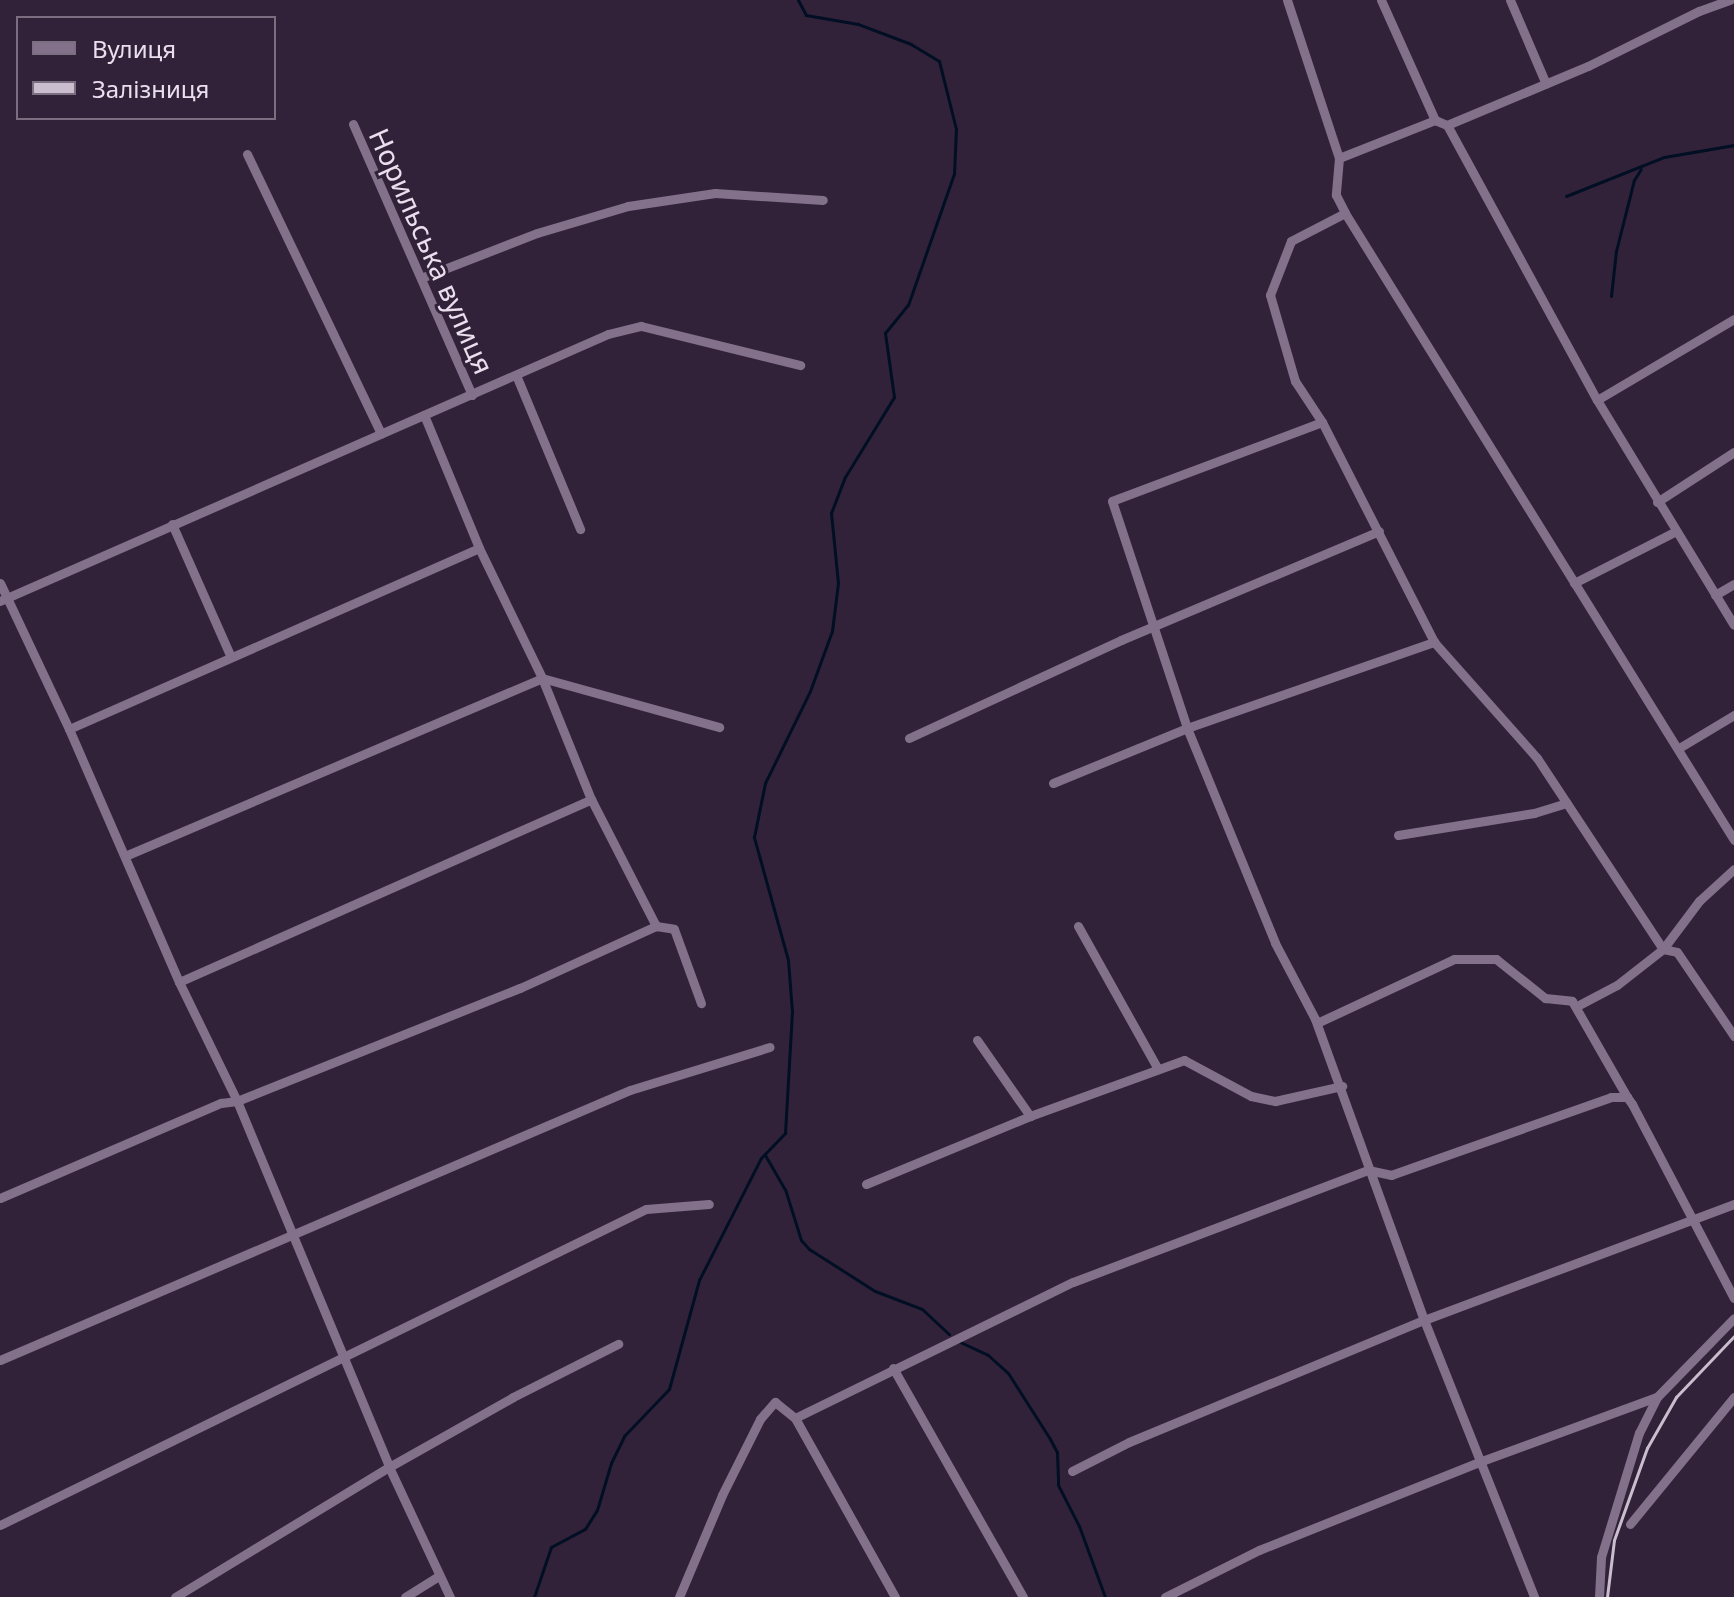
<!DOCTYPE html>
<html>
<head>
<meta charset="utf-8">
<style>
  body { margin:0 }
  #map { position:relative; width:1734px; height:1597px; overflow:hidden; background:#322239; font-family:"Noto Sans",sans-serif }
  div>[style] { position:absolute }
  .stream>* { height:3px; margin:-1.5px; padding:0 1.5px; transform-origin:1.5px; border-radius:1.5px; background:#010f24 }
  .street>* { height:9px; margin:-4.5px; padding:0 4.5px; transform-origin:4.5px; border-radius:4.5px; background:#83708b }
  .rail>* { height:3px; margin:-1.5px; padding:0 1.5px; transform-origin:1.5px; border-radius:1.5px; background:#cabece }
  span { translate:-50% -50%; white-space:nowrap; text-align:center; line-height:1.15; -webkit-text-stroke:6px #322239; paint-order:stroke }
  .street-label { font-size:28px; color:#eadfee }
  .legend { position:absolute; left:16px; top:16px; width:260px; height:104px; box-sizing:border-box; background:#322239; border:2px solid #7c6e81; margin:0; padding:10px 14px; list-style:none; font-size:24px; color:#eadfee }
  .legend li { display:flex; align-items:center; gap:16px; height:40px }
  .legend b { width:40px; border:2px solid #7c6e81 }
</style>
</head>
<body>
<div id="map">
  <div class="stream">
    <i style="left:1566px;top:196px;width:105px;rotate:-21.7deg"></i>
    <i style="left:1664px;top:157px;width:71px;rotate:-9.7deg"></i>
    <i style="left:1611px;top:296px;width:45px;rotate:-83.7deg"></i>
    <i style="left:1616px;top:251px;width:73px;rotate:-75.8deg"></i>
    <i style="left:1634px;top:180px;width:13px;rotate:-58deg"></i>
    <i style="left:765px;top:1155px;width:39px;rotate:60deg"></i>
    <i style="left:785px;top:1189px;width:53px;rotate:72.6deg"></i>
    <i style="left:801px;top:1240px;width:12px;rotate:48deg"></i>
    <i style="left:809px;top:1249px;width:78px;rotate:32.5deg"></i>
    <i style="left:875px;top:1291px;width:50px;rotate:21deg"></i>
    <i style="left:922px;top:1309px;width:37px;rotate:43deg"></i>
    <i style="left:958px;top:1341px;width:33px;rotate:25deg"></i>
    <i style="left:988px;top:1355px;width:27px;rotate:42deg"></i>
    <i style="left:1008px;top:1373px;width:78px;rotate:57.5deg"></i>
    <i style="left:1050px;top:1439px;width:15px;rotate:62deg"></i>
    <i style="left:1057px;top:1452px;width:33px;rotate:88deg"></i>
    <i style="left:1058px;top:1485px;width:46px;rotate:62.9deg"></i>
    <i style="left:1079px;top:1526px;width:76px;rotate:69.9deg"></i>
    <i style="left:534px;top:1597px;width:53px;rotate:-71.2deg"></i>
    <i style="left:551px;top:1547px;width:38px;rotate:-28deg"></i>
    <i style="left:585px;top:1529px;width:22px;rotate:-58deg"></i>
    <i style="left:597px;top:1510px;width:49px;rotate:-73.4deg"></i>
    <i style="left:611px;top:1463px;width:30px;rotate:-64deg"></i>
    <i style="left:624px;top:1436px;width:65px;rotate:-46.2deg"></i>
    <i style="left:669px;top:1389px;width:113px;rotate:-74.6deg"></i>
    <i style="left:699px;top:1280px;width:137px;rotate:-63.1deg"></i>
    <i style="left:761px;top:1158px;width:35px;rotate:-46deg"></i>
    <i style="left:785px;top:1133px;width:121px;rotate:-86.7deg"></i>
    <i style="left:792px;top:1012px;width:52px;rotate:-94.4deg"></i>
    <i style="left:788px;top:960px;width:128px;rotate:-105.5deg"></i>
    <i style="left:754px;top:837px;width:55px;rotate:-78.5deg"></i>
    <i style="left:765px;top:783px;width:102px;rotate:-63.9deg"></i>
    <i style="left:810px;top:691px;width:64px;rotate:-69.9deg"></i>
    <i style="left:832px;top:631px;width:48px;rotate:-82.9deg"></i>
    <i style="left:838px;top:583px;width:70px;rotate:-95.7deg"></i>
    <i style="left:831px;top:513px;width:39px;rotate:-69deg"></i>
    <i style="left:845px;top:477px;width:94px;rotate:-58.5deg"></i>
    <i style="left:894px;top:397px;width:65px;rotate:-98deg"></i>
    <i style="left:885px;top:333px;width:36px;rotate:-51deg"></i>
    <i style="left:908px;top:305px;width:139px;rotate:-70.7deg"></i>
    <i style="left:954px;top:174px;width:45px;rotate:-87.5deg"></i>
    <i style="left:956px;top:129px;width:70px;rotate:-104deg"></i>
    <i style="left:939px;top:61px;width:33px;rotate:-149deg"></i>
    <i style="left:911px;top:44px;width:57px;rotate:-159.3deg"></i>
    <i style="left:858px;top:24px;width:53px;rotate:-170.2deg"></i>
    <i style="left:806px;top:15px;width:17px;rotate:-118deg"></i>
  </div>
  <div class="street">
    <i style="left:1287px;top:0;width:166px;rotate:71.8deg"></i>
    <i style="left:1339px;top:158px;width:37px;rotate:95deg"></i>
    <i style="left:1336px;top:195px;width:20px;rotate:63deg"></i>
    <i style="left:1381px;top:0;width:132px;rotate:65.8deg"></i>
    <i style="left:1510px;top:0;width:91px;rotate:66.8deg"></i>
    <i style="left:353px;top:124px;width:296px;rotate:66.3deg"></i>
    <i style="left:1447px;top:125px;width:313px;rotate:61.4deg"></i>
    <i style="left:1597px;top:400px;width:263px;rotate:58.7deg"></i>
    <i style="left:247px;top:154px;width:310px;rotate:64.4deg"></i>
    <i style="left:1339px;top:158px;width:103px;rotate:-21.6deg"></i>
    <i style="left:1435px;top:120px;width:13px;rotate:23deg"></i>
    <i style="left:1447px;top:125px;width:153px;rotate:-22.7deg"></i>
    <i style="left:1588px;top:66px;width:124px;rotate:-26.4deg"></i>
    <i style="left:1699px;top:11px;width:33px;rotate:-20deg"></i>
    <i style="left:421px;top:278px;width:124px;rotate:-21.2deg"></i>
    <i style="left:537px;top:233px;width:95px;rotate:-16.5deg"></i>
    <i style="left:628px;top:206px;width:88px;rotate:-8.5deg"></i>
    <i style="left:715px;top:193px;width:108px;rotate:3.7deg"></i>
    <i style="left:516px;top:375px;width:167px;rotate:67.4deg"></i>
    <i style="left:1597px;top:400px;width:159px;rotate:-30.6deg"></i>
    <i style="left:424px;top:415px;width:144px;rotate:67.5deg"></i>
    <i style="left:479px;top:548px;width:144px;rotate:64.1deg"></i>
    <i style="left:542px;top:678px;width:131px;rotate:68deg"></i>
    <i style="left:591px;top:799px;width:143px;rotate:62.9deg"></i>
    <i style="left:1322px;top:422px;width:224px;rotate:159.4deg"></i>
    <i style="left:1112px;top:501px;width:239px;rotate:71.7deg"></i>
    <i style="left:1187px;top:728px;width:232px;rotate:67.7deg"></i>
    <i style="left:1275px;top:943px;width:86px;rotate:62.2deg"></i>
    <i style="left:1315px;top:1019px;width:320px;rotate:70.1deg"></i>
    <i style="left:1424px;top:1320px;width:298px;rotate:68.3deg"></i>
    <i style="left:1657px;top:502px;width:92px;rotate:-33deg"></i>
    <i style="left:172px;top:524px;width:145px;rotate:66.1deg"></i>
    <i style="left:0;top:583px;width:161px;rotate:64.7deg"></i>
    <i style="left:69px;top:729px;width:276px;rotate:66.5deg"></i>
    <i style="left:179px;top:982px;width:132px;rotate:64deg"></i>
    <i style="left:237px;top:1101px;width:396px;rotate:67.4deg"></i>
    <i style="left:389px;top:1467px;width:144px;rotate:64.9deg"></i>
    <i style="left:1574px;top:583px;width:112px;rotate:-27deg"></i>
    <i style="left:1715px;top:595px;width:22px;rotate:-30deg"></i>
    <i style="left:0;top:601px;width:664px;rotate:-23.71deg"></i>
    <i style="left:608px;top:334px;width:34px;rotate:-14deg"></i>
    <i style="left:641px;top:326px;width:164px;rotate:13.8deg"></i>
    <i style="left:69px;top:729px;width:448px;rotate:-23.8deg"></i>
    <i style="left:909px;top:738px;width:234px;rotate:-24.8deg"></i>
    <i style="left:1121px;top:640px;width:280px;rotate:-22.9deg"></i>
    <i style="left:1679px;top:748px;width:64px;rotate:-31deg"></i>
    <i style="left:1053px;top:783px;width:145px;rotate:-22.3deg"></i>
    <i style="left:1187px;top:728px;width:262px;rotate:-19.2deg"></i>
    <i style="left:1398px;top:835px;width:138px;rotate:-9.2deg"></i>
    <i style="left:1534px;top:813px;width:34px;rotate:-17deg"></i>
    <i style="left:1734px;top:840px;width:738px;rotate:-121.82deg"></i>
    <i style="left:1345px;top:213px;width:61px;rotate:152.6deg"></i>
    <i style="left:1291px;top:241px;width:58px;rotate:111.3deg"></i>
    <i style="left:1270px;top:295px;width:90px;rotate:73.8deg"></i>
    <i style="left:1295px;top:381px;width:49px;rotate:56.6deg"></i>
    <i style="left:1322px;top:422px;width:247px;rotate:63deg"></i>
    <i style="left:1434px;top:642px;width:155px;rotate:48.4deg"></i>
    <i style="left:1537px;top:758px;width:229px;rotate:56.6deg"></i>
    <i style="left:1663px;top:949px;width:14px;rotate:12deg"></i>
    <i style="left:1677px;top:952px;width:102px;rotate:55.8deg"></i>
    <i style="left:125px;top:856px;width:453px;rotate:-23.1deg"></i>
    <i style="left:542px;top:678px;width:184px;rotate:15.5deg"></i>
    <i style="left:1078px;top:926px;width:164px;rotate:60.8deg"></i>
    <i style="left:179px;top:982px;width:451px;rotate:-23.9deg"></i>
    <i style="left:1577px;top:1006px;width:45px;rotate:-27.7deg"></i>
    <i style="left:1617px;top:985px;width:58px;rotate:-38deg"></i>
    <i style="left:1663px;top:949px;width:60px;rotate:-53.1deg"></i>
    <i style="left:1699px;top:901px;width:47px;rotate:-42.4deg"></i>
    <i style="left:1317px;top:1023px;width:151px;rotate:-25deg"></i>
    <i style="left:1454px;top:959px;width:42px"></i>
    <i style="left:1496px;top:959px;width:63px;rotate:38.5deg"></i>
    <i style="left:1545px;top:998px;width:27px;rotate:6deg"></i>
    <i style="left:1572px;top:1001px;width:111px;rotate:60.2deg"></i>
    <i style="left:977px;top:1040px;width:93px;rotate:55.1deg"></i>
    <i style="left:866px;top:1184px;width:178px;rotate:-22.5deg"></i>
    <i style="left:1030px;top:1116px;width:164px;rotate:-20deg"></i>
    <i style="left:1184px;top:1060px;width:76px;rotate:28.2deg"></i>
    <i style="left:1251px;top:1096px;width:25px;rotate:12deg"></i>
    <i style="left:1275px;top:1101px;width:69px;rotate:-12.6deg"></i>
    <i style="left:0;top:1198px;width:241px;rotate:-23.3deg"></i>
    <i style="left:221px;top:1103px;width:16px;rotate:-7deg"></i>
    <i style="left:237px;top:1101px;width:305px;rotate:-21.8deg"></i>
    <i style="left:520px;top:988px;width:149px;rotate:-24.5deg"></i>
    <i style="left:656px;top:926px;width:18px;rotate:9deg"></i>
    <i style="left:674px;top:929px;width:79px;rotate:70deg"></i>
    <i style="left:0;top:1360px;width:685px;rotate:-23.2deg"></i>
    <i style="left:630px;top:1090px;width:146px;rotate:-17.1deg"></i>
    <i style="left:893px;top:1368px;width:263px;rotate:60.4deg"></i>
    <i style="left:795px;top:1418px;width:309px;rotate:-26.1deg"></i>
    <i style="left:1073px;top:1282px;width:316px;rotate:-20.8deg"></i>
    <i style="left:1368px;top:1170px;width:24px;rotate:12deg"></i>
    <i style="left:1391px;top:1175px;width:233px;rotate:-19.5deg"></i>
    <i style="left:1611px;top:1097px;width:16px"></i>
    <i style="left:1627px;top:1097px;width:9px;rotate:54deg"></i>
    <i style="left:1632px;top:1104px;width:219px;rotate:62.3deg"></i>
    <i style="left:1072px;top:1471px;width:64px;rotate:-27deg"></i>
    <i style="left:1129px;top:1442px;width:319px;rotate:-22.5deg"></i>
    <i style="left:1424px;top:1320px;width:331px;rotate:-20.5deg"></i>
    <i style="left:1630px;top:1524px;width:164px;rotate:-50.7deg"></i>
    <i style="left:0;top:1525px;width:719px;rotate:-26.07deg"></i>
    <i style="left:646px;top:1209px;width:63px;rotate:-4.5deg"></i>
    <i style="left:175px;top:1597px;width:250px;rotate:-31.3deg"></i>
    <i style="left:389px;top:1467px;width:142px;rotate:-29.4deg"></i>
    <i style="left:513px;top:1397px;width:118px;rotate:-26.8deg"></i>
    <i style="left:405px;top:1597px;width:39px;rotate:-32deg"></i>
    <i style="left:679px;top:1597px;width:111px;rotate:-67.1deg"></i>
    <i style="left:722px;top:1495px;width:85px;rotate:-63.4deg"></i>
    <i style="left:760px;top:1419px;width:23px;rotate:-49deg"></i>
    <i style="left:775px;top:1402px;width:26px;rotate:39deg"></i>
    <i style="left:795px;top:1418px;width:205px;rotate:60.8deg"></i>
    <i style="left:1165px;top:1597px;width:105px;rotate:-26.6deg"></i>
    <i style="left:1259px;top:1550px;width:237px;rotate:-21.8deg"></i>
    <i style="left:1479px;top:1462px;width:189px;rotate:-20.1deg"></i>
    <i style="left:1599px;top:1597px;width:40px;rotate:-87.1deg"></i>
    <i style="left:1601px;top:1557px;width:130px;rotate:-73deg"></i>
    <i style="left:1639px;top:1433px;width:40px;rotate:-63.4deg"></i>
    <i style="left:1657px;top:1397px;width:110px;rotate:-45.7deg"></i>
  </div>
  <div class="rail">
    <i style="left:1607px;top:1597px;width:57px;rotate:-83deg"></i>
    <i style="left:1614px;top:1540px;width:98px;rotate:-70.3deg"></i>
    <i style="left:1647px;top:1448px;width:59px;rotate:-60.4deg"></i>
    <i style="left:1676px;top:1397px;width:84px;rotate:-46.4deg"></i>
  </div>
  <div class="street-label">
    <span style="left:432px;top:251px;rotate:66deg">Норильська вулиця</span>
  </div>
  <ul class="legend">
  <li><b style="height:10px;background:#83708b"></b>Вулиця</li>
  <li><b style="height:10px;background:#cabece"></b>Залізниця</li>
  </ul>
</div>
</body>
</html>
